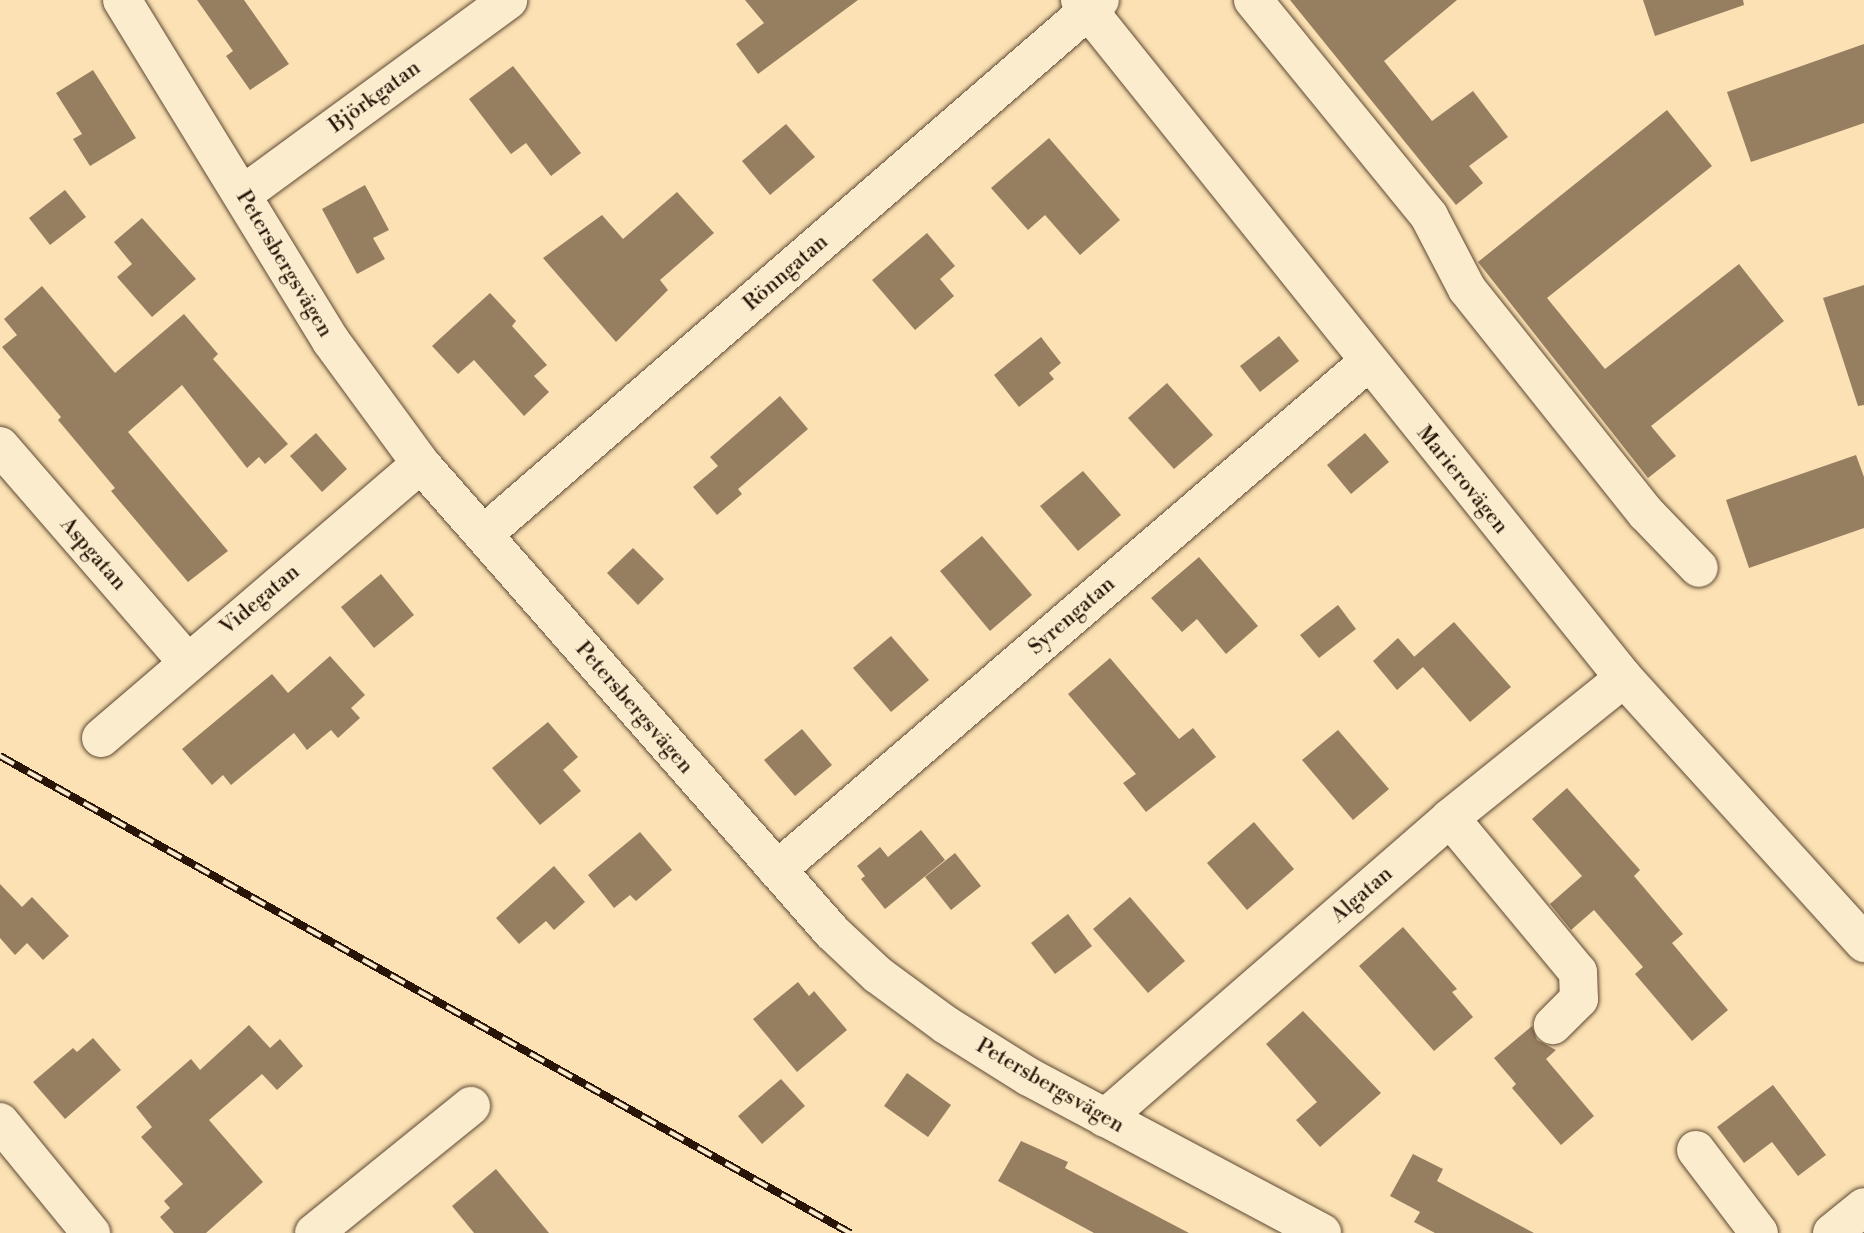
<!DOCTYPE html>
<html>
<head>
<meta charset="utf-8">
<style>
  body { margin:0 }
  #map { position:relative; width:1864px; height:1233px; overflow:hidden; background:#fbe1b3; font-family:"Libre Bodoni",serif }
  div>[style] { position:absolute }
  .building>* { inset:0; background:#967f61 }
  .roads { filter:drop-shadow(0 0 2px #5e4833) drop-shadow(0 0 2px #5e4833) }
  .minor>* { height:38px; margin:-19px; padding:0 19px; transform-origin:19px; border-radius:19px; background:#fcecce }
  .rail>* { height:8px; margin-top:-4px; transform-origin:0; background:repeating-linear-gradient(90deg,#fcecce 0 16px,#291508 0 32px); box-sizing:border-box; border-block:2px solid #291508 }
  span { translate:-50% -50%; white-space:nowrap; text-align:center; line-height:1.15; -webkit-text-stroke:5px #fcecce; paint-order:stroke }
  .street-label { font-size:21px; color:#291508 }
</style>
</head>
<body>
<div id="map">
  <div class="building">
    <i style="clip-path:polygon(197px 0,244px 0,289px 64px,250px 90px,226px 56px,233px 51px)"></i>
    <i style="clip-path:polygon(745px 0,858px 0,758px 74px,736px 44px,764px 23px)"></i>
    <i style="clip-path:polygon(1290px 0,1457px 0,1384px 61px,1432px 121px,1473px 91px,1508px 137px,1469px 166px,1483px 183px,1456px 205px)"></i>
    <i style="clip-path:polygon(1643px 0,1743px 0,1744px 5px,1655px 36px)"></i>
    <i style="clip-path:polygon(1864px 44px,1864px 123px,1751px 162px,1727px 92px)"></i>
    <i style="clip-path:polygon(513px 66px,581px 153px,551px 176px,526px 143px,511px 154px,469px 99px)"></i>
    <i style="clip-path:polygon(93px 70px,136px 138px,90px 166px,73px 139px,82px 134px,56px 93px)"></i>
    <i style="clip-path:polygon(1667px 110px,1712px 166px,1547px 298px,1605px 369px,1739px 264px,1784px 321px,1651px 426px,1676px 456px,1648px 478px,1478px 262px)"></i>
    <i style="clip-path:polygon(786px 124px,815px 157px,770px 195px,742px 161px)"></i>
    <i style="clip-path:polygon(1049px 138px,1120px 220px,1080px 255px,1045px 215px,1028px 230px,991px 188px)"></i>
    <i style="clip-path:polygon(365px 185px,389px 230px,373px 238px,385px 259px,357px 274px,322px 209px)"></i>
    <i style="clip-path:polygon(65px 190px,86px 217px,50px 245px,29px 218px)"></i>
    <i style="clip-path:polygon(677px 192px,714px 233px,660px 280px,668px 290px,616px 342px,543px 258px,602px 215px,623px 239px)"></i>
    <i style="clip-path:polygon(142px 218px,196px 279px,152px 317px,117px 277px,132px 264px,114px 242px)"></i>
    <i style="clip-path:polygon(927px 233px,955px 266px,940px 279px,954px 296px,915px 330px,872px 280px)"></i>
    <i style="clip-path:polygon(1864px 285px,1864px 405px,1858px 406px,1823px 298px)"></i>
    <i style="clip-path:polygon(42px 286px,115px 373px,184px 314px,218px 354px,213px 359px,288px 444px,265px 464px,259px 457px,247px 468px,182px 385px,128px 432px,228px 551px,188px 582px,111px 491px,115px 488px,58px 420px,61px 417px,2px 347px,17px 335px,4px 319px)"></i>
    <i style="clip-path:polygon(490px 293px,516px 321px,512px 326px,547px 365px,534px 376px,549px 392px,524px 416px,474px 360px,458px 374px,432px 346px)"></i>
    <i style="clip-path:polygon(1279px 336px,1299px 361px,1260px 392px,1240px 366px)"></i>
    <i style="clip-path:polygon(1041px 337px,1061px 363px,1049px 373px,1054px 379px,1019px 407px,994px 375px)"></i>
    <i style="clip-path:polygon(1167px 383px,1213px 435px,1174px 469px,1128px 418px)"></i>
    <i style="clip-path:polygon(780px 396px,808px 429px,738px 489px,742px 494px,717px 515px,693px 487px,718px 466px,710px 457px)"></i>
    <i style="clip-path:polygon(316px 433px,347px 469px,322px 492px,290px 456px)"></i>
    <i style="clip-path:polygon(1365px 433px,1389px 462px,1351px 494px,1327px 465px)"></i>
    <i style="clip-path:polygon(1856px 455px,1864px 477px,1864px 528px,1749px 568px,1726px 500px)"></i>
    <i style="clip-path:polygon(1083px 471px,1121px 515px,1078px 551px,1040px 506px)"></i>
    <i style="clip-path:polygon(982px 536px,1032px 595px,990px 631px,940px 571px)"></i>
    <i style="clip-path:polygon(633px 548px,664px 579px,638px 605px,607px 573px)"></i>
    <i style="clip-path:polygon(1199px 557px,1258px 626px,1226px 654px,1197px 619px,1182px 632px,1151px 598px)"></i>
    <i style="clip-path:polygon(381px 574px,414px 615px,374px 648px,341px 607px)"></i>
    <i style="clip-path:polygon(1338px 605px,1356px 629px,1319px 658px,1300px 635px)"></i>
    <i style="clip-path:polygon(1454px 622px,1511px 687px,1470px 722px,1423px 667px,1397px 690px,1373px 661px,1398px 638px,1418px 661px,1414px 657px)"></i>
    <i style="clip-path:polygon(891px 636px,929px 680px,891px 712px,853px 668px)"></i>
    <i style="clip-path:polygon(330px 656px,365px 695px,351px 708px,360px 718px,338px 738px,331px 730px,307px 750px,294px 733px,231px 785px,223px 775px,212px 785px,182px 749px,272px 674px,288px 693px)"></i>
    <i style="clip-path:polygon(1110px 658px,1179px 739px,1193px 728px,1216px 757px,1146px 812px,1123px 783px,1136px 774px,1068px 694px)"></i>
    <i style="clip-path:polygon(548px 722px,578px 757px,563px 770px,581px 791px,540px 825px,492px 768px)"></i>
    <i style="clip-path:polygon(802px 729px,832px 765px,795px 796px,764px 760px)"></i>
    <i style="clip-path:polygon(1338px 730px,1389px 789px,1353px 820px,1302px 760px)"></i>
    <i style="clip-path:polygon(1567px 788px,1640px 870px,1634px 876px,1683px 934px,1672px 943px,1728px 1010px,1692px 1041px,1635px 974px,1643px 967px,1594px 910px,1571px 930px,1550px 904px,1582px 876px,1532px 819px)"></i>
    <i style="clip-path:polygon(1254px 822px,1294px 869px,1247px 910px,1207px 863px)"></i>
    <i style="clip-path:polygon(921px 830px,945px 860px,885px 909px,861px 879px,865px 876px,857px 866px,880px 847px,888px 857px)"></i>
    <i style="clip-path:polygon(640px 832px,672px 870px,636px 901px,630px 895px,614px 908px,588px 875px)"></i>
    <i style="clip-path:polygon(955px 853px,981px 886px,951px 910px,925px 877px)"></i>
    <i style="clip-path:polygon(554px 866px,585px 902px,554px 930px,546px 921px,519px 944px,496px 918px)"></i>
    <i style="clip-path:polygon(0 884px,22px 907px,32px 897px,69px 936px,43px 960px,27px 943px,15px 955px,0 938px)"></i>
    <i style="clip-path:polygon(1130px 897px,1185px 961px,1148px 993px,1093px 929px)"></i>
    <i style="clip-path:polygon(1068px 914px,1092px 946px,1055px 974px,1031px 943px)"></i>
    <i style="clip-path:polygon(1403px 927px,1457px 989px,1452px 992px,1473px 1017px,1434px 1051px,1359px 966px)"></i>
    <i style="clip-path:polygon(798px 982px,809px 996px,814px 991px,847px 1030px,797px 1072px,753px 1019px)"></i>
    <i style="clip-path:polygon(1303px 1011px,1381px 1093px,1320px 1147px,1296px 1120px,1317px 1102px,1266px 1044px)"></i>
    <i style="clip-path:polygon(249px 1025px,270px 1048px,280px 1039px,303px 1066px,277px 1090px,262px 1074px,209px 1120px,263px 1182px,206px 1233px,174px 1233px,160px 1217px,170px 1208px,164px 1201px,183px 1184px,141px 1137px,152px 1127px,136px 1107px,191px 1059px,200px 1070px)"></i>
    <i style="clip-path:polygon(1532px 1026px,1537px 1040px,1556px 1050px,1546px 1059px,1594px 1116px,1561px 1145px,1512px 1088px,1516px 1084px,1494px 1058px)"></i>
    <i style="clip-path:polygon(93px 1038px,121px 1070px,65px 1119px,33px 1082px,73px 1048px,77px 1052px)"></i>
    <i style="clip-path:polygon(907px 1073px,951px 1105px,928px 1137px,884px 1106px)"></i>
    <i style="clip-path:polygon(781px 1079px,805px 1106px,762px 1144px,738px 1116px)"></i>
    <i style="clip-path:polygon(1773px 1085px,1826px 1155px,1798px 1176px,1772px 1142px,1744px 1163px,1717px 1127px)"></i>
    <i style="clip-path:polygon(1021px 1141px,1068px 1162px,1065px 1168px,1189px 1233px,1094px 1233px,998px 1181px)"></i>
    <i style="clip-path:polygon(1413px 1154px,1443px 1169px,1437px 1181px,1534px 1233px,1435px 1233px,1414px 1222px,1420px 1212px,1390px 1196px)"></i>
    <i style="clip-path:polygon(496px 1169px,549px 1233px,474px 1233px,452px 1206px)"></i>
  </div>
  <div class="roads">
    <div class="minor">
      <i style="left:122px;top:0;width:400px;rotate:58.5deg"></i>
      <i style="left:331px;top:341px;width:152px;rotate:53.8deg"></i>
      <i style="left:421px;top:464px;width:623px;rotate:48.71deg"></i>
      <i style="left:832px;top:932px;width:63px;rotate:43.1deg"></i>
      <i style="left:878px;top:975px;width:84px;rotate:36.3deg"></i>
      <i style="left:946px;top:1025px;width:98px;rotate:32.1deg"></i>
      <i style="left:1029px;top:1077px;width:332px;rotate:28deg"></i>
      <i style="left:1080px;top:0;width:869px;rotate:51.26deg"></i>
      <i style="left:1624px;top:678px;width:358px;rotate:47.8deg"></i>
      <i style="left:1253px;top:0;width:279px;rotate:50.8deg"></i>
      <i style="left:1429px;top:216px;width:82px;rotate:62.5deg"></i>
      <i style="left:1467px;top:289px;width:287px;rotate:51.4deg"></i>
      <i style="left:1646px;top:513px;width:76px;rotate:46.1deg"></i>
      <i style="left:242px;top:195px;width:330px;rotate:-36.2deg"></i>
      <i style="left:0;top:446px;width:284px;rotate:49.1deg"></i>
      <i style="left:484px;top:534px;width:815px;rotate:-40.92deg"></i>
      <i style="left:101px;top:738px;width:421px;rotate:-40.6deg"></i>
      <i style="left:1450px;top:818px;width:200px;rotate:50.3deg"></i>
      <i style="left:1578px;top:972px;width:27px;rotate:88deg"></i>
      <i style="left:1579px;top:999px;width:37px;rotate:135deg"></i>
      <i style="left:777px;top:870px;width:778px;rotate:-40.67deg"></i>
      <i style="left:1105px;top:1118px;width:457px;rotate:-41deg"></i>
      <i style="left:1450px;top:818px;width:223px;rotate:-38.8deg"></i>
      <i style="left:0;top:1122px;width:144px;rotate:50.7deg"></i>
      <i style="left:1696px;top:1150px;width:104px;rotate:52.8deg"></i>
      <i style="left:314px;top:1233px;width:202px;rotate:-39deg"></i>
      <i style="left:1832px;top:1233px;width:41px;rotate:-39.1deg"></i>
    </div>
  </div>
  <div class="rail">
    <i style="left:0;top:756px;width:975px;rotate:29.3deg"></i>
  </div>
  <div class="street-label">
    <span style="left:375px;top:97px;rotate:-36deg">Björkgatan</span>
    <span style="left:284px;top:264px;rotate:59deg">Petersbergsvägen</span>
    <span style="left:786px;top:273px;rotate:-41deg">Rönngatan</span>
    <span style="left:1462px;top:480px;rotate:51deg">Marierovägen</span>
    <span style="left:93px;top:554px;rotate:49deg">Aspgatan</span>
    <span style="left:260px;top:600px;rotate:-40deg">Videgatan</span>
    <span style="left:1072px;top:616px;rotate:-41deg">Syrengatan</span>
    <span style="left:634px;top:708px;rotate:49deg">Petersbergsvägen</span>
    <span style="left:1362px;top:895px;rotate:-41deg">Algatan</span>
    <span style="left:1050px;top:1086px;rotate:30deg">Petersbergsvägen</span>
  </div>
</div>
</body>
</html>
